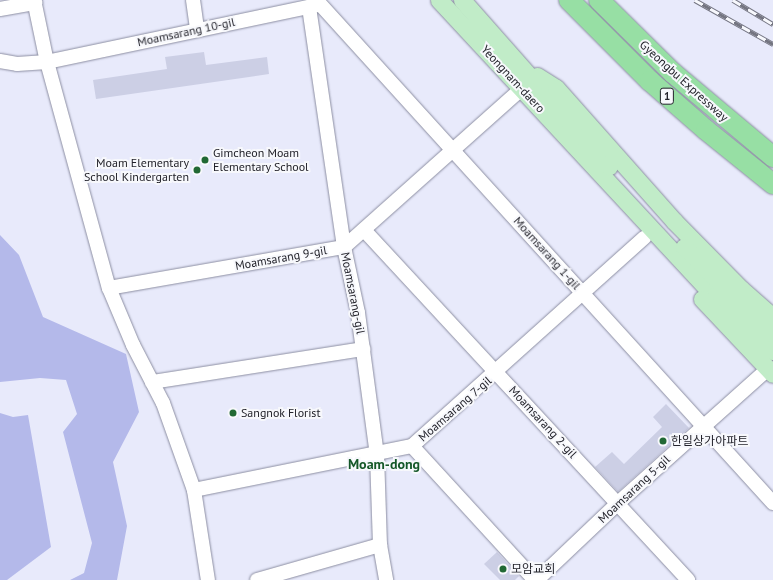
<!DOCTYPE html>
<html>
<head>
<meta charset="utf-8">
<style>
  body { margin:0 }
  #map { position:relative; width:773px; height:580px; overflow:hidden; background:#e8eafb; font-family:"PT Sans","Noto Sans KR",sans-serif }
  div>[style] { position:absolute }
  .green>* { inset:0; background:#b4b9ea }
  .building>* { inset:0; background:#cccfe5 }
  .roads { filter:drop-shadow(0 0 1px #8c8ea2) drop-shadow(0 0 1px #8c8ea2) }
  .minor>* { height:14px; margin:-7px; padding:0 7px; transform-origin:7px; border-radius:7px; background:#fff }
  .major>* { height:17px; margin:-8.5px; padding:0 8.5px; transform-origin:8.5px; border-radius:8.5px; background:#c1ecc8 }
  .highway>* { height:20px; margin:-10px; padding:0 10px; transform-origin:10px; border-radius:10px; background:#97dfa4 }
  .rail>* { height:4.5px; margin-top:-2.25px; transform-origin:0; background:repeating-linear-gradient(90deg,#f7f8fc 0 9px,#747581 0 18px); box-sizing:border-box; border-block:1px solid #747581 }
  .dots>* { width:11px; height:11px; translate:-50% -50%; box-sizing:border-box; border:2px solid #f7f8fc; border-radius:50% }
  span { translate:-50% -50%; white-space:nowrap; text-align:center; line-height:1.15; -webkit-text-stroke:4px #f7f8fc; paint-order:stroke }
  .shield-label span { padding:1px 3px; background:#f7f8fc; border:1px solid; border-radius:3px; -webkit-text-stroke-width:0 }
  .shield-label { font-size:11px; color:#23232b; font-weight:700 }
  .street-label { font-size:12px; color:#23232b }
  .poi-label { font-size:12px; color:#23232b }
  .left { translate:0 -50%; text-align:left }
  .right { translate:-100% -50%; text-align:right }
  .quarter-label { font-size:14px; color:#145728; font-weight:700 }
</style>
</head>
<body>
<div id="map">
  <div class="green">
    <i style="clip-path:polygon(0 235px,19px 255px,43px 317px,126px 354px,139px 412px,113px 462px,127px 526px,117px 580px,70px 580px,84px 573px,92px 543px,63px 432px,77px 414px,66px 380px,40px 378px,0 382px)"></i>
    <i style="clip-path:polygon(0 413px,13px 417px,28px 415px,51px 547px,7px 580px,0 580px)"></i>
  </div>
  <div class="building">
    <i style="clip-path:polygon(204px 52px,206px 65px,267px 57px,269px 74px,96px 99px,93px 80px,167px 69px,165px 57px)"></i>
    <i style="clip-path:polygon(666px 404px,689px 428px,618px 492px,595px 467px,612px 452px,624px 464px,662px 427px,653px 417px)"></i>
    <i style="clip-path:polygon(497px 552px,519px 576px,515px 580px,500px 580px,484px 564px)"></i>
  </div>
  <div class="roads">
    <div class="minor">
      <i style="left:34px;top:0;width:63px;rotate:78.2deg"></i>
      <i style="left:47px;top:62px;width:234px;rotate:74.7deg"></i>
      <i style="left:109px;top:288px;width:62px;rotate:67.2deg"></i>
      <i style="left:133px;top:345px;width:65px;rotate:62.7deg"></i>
      <i style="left:163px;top:403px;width:92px;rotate:70.4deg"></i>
      <i style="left:194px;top:490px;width:91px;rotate:81.2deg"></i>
      <i style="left:193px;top:0;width:30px;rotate:82deg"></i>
      <i style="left:320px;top:4px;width:674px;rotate:47.77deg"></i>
      <i style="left:309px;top:7px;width:243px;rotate:81.7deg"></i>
      <i style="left:344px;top:247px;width:67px;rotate:78deg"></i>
      <i style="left:358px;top:313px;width:143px;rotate:82.4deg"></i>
      <i style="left:377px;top:455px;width:90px;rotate:88.1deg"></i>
      <i style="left:380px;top:545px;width:36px;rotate:80deg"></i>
      <i style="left:0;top:9px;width:36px;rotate:-10deg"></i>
      <i style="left:0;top:61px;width:17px;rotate:10deg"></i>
      <i style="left:17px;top:64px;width:30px;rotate:-4deg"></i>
      <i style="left:47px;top:62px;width:276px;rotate:-11.9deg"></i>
      <i style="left:364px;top:230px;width:477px;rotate:47.2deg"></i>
      <i style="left:109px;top:288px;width:239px;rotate:-9.9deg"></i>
      <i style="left:344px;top:247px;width:230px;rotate:-41.7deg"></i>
      <i style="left:152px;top:382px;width:214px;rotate:-8.9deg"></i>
      <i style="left:412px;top:446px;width:182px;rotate:47.5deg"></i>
      <i style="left:194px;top:490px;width:222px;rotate:-11.4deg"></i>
      <i style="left:412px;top:446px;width:312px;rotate:-41.9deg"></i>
      <i style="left:257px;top:580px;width:128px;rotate:-15.9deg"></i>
      <i style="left:537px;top:580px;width:112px;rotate:-43.5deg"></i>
      <i style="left:618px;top:503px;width:201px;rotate:-41.8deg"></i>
    </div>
    <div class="major">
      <i style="left:439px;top:0;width:404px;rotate:47.1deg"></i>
      <i style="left:714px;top:296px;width:81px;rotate:43deg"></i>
      <i style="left:462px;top:0;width:222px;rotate:48.5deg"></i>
      <i style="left:537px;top:76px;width:22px;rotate:32deg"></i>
      <i style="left:556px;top:88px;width:178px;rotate:48.4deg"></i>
      <i style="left:674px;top:221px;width:95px;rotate:45.4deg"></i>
      <i style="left:741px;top:289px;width:43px;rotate:41.2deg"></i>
      <i style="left:684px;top:247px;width:124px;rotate:44.3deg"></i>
      <i style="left:702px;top:299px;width:103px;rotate:46.6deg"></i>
    </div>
    <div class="highway">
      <i style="left:569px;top:0;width:115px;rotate:45deg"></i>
      <i style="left:650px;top:81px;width:74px;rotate:41.2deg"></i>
      <i style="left:706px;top:130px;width:86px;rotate:38.9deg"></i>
      <i style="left:599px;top:0;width:104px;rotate:44.6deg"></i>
      <i style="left:673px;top:73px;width:131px;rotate:40deg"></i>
    </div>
  </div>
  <div class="rail">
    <i style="left:695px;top:0;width:90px;rotate:29.4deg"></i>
    <i style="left:733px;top:0;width:47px;rotate:31deg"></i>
  </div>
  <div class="dots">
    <i style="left:205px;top:160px;background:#216834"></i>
    <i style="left:197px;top:170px;background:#216834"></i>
    <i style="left:233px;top:413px;background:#216834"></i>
    <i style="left:663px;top:441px;background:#216834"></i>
    <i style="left:503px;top:569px;background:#216834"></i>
  </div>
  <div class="shield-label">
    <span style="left:667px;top:96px">1</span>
  </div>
  <div class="street-label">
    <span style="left:186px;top:32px;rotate:-12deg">Moamsarang 10-gil</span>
    <span style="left:513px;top:79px;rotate:47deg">Yeongnam-daero</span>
    <span style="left:684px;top:81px;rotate:42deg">Gyeongbu Expressway</span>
    <span style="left:547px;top:253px;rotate:48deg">Moamsarang 1-gil</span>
    <span style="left:281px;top:258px;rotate:-10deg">Moamsarang 9-gil</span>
    <span style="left:353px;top:293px;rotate:79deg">Moamsarang-gil</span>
    <span style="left:455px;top:409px;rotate:-41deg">Moamsarang 7-gil</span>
    <span style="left:543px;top:422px;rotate:47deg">Moamsarang 2-gil</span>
    <span style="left:634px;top:489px;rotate:-43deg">Moamsarang 5-gil</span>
  </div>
  <div class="poi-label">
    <span class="left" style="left:213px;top:160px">Gimcheon Moam<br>Elementary School</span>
    <span class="right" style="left:189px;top:170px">Moam Elementary<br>School Kindergarten</span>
    <span class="left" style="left:241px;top:413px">Sangnok Florist</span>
    <span class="left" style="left:671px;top:441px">한일상가아파트</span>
    <span class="left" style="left:511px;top:569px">모암교회</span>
  </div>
  <div class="quarter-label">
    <span style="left:384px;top:464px">Moam-dong</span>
  </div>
</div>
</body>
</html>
